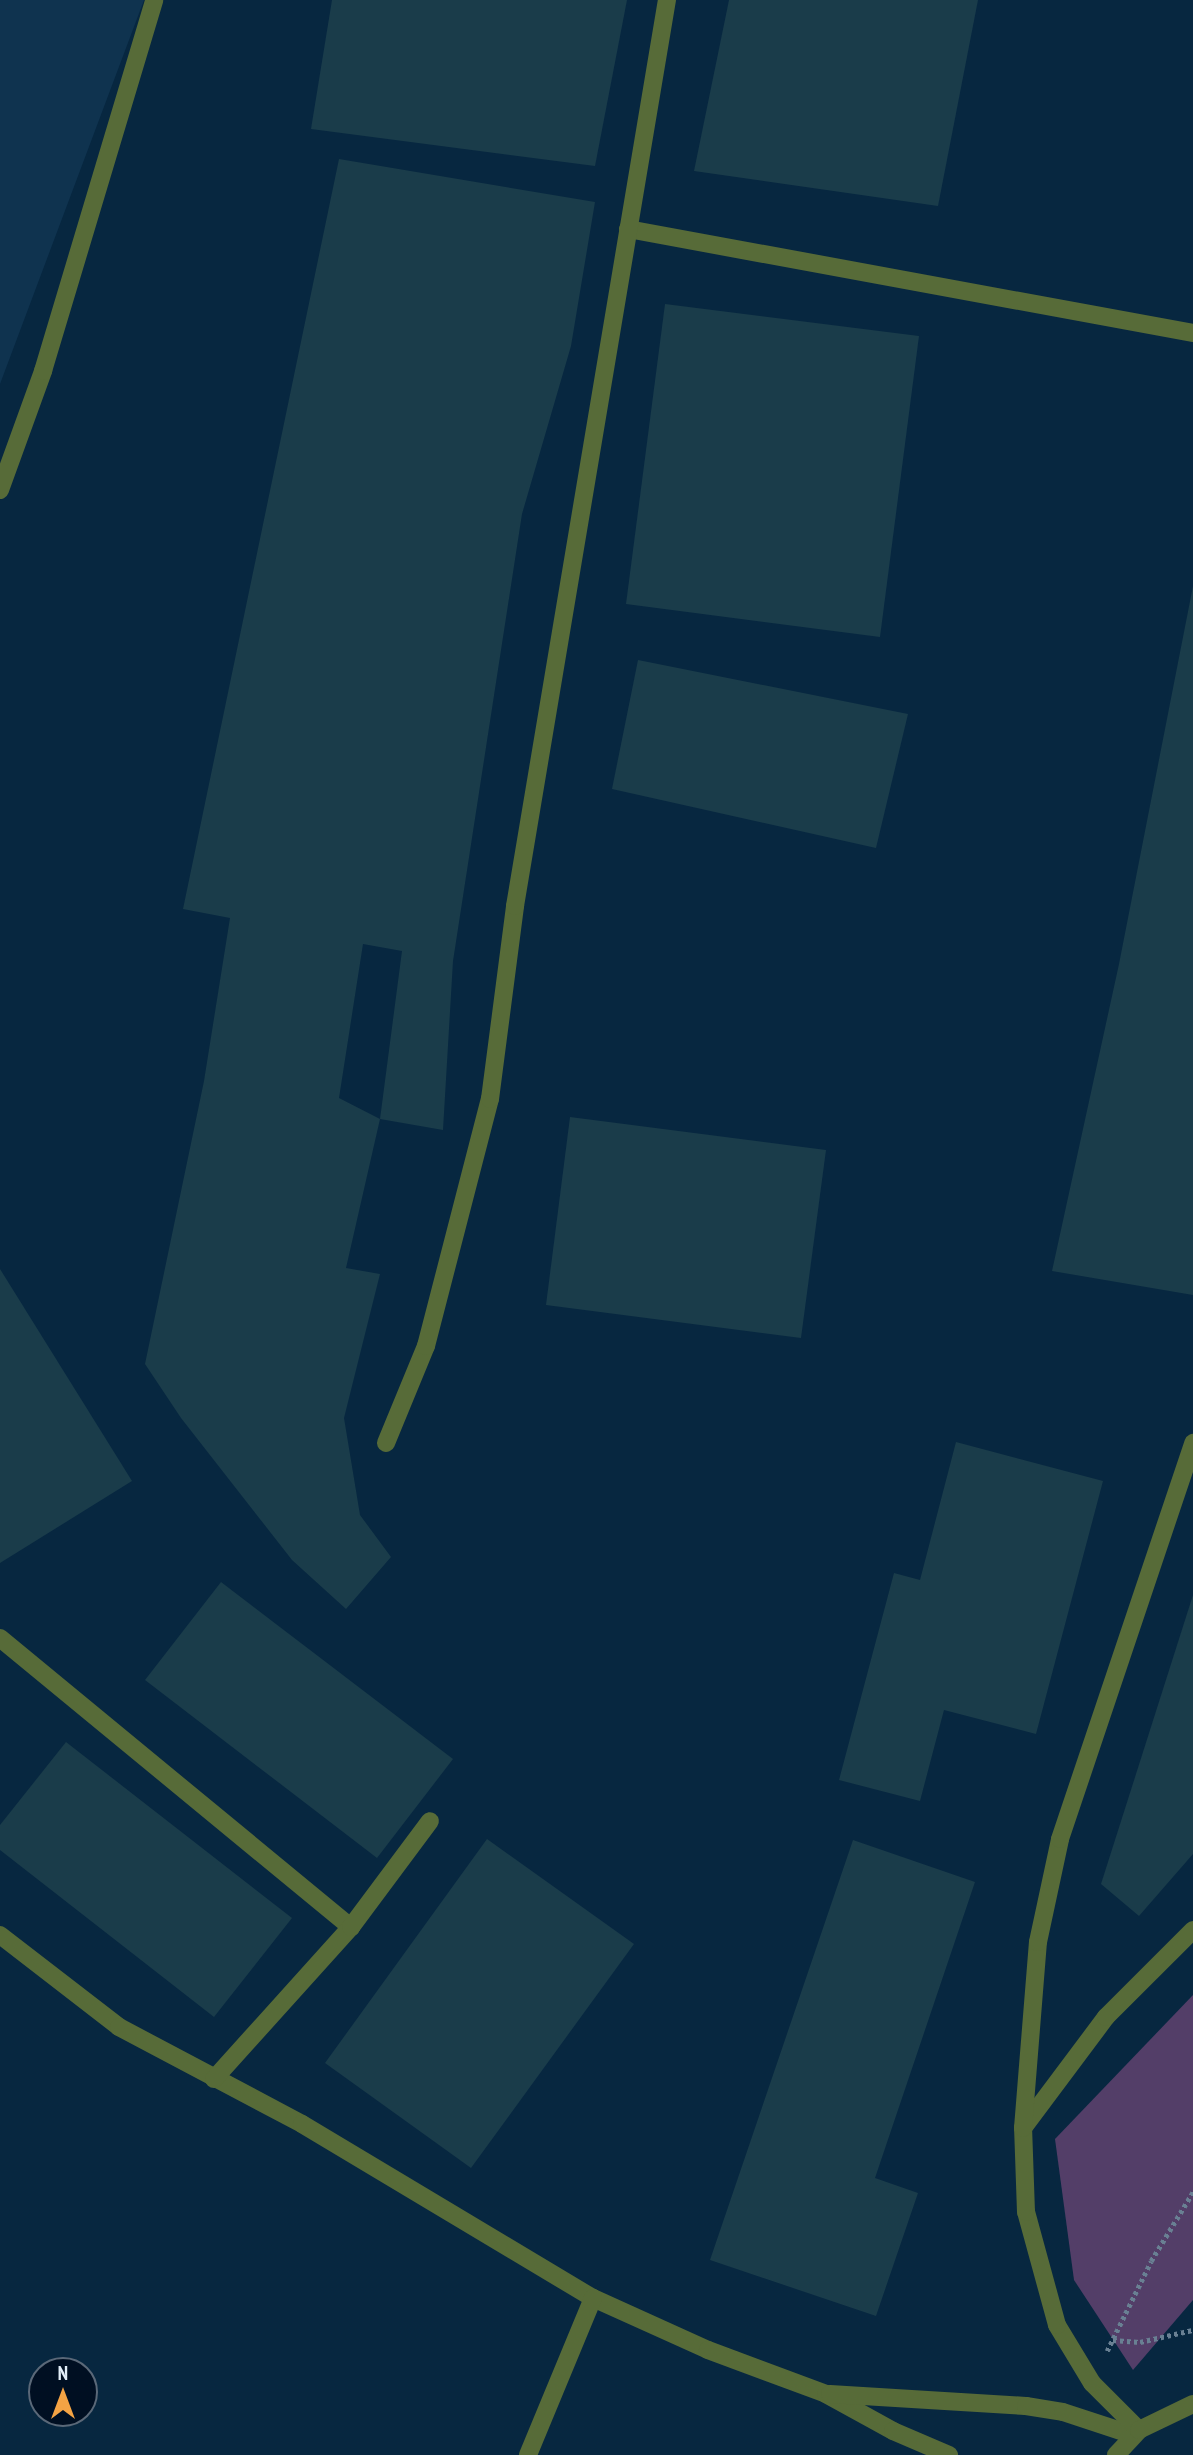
<!DOCTYPE html>
<html>
<head>
<meta charset="utf-8">
<style>
  body { margin:0 }
  #map { position:relative; width:1193px; height:2455px; overflow:hidden; background:#072740; font-family:"PT Sans Narrow",sans-serif }
  div>[style] { position:absolute }
  .built>* { inset:0; background:#0f334f }
  .green>* { inset:0; background:#533e68 }
  .building>* { inset:0; background:#1a3c4a }
  .path>* { height:4.5px; margin-top:-2.25px; transform-origin:0; background:repeating-linear-gradient(90deg,#698093 0 3.5px,transparent 0 7px) }
  .minor>* { height:18px; margin:-9px; padding:0 9px; transform-origin:9px; border-radius:9px; background:#576b38 }
  span { translate:-50% -50%; white-space:nowrap; text-align:center; line-height:1.15; -webkit-text-stroke:6px #000f22; paint-order:stroke }
  .north { position:absolute; left:28px; top:2357px; width:70px; height:70px; box-sizing:border-box; background:#000f22; border:2px solid #5a6878; border-radius:50%; rotate:0deg; font-size:19px; font-weight:700; line-height:28px; text-align:center; color:#e2eef9 }
  .north::after { content:''; display:block; margin:auto; width:24px; height:32px; background:#f4a344; clip-path:polygon(50% 0,100% 100%,50% 72%,0 100%) }
</style>
</head>
<body>
<div id="map">
  <div class="built">
    <i style="clip-path:polygon(0 0,144px 0,0 384px)"></i>
  </div>
  <div class="green">
    <i style="clip-path:polygon(1193px 1995px,1193px 2300px,1133px 2370px,1074px 2280px,1055px 2139px)"></i>
  </div>
  <div class="building">
    <i style="clip-path:polygon(332px 0,627px 0,595px 166px,311px 129px)"></i>
    <i style="clip-path:polygon(729px 0,978px 0,938px 206px,694px 171px)"></i>
    <i style="clip-path:polygon(evenodd,339px 159px,595px 202px,571px 346px,522px 514px,453px 961px,443px 1130px,380px 1119px,346px 1268px,380px 1274px,344px 1418px,360px 1515px,391px 1557px,346px 1609px,292px 1560px,181px 1418px,145px 1364px,204px 1081px,230px 918px,183px 909px,339px 159px,363px 944px,402px 951px,380px 1119px,339px 1098px,363px 944px)"></i>
    <i style="clip-path:polygon(665px 304px,919px 336px,880px 637px,626px 604px)"></i>
    <i style="clip-path:polygon(1193px 586px,1193px 1295px,1052px 1271px,1119px 964px)"></i>
    <i style="clip-path:polygon(638px 660px,908px 714px,876px 848px,612px 789px)"></i>
    <i style="clip-path:polygon(570px 1117px,826px 1150px,801px 1338px,546px 1305px)"></i>
    <i style="clip-path:polygon(0 1269px,132px 1481px,0 1563px)"></i>
    <i style="clip-path:polygon(956px 1442px,1103px 1481px,1036px 1734px,944px 1710px,920px 1801px,839px 1780px,894px 1573px,920px 1580px)"></i>
    <i style="clip-path:polygon(221px 1582px,453px 1759px,377px 1858px,145px 1680px)"></i>
    <i style="clip-path:polygon(1193px 1595px,1193px 1854px,1139px 1916px,1101px 1884px)"></i>
    <i style="clip-path:polygon(66px 1742px,292px 1918px,214px 2017px,0 1850px,0 1825px)"></i>
    <i style="clip-path:polygon(487px 1839px,634px 1944px,471px 2168px,325px 2063px)"></i>
    <i style="clip-path:polygon(853px 1840px,975px 1882px,875px 2178px,918px 2193px,876px 2316px,710px 2260px)"></i>
  </div>
  <div class="path">
    <i style="left:1113px;top:2340px;width:27px;rotate:4deg"></i>
    <i style="left:1140px;top:2342px;width:54px;rotate:-12.8deg"></i>
    <i style="left:1107px;top:2351px;width:100px;rotate:-63.9deg"></i>
    <i style="left:1151px;top:2261px;width:81px;rotate:-58.7deg"></i>
  </div>
  <div class="minor">
    <i style="left:628px;top:229px;width:574px;rotate:10.43deg"></i>
    <i style="left:0;top:490px;width:127px;rotate:-70.1deg"></i>
    <i style="left:43px;top:371px;width:387px;rotate:-73.3deg"></i>
    <i style="left:386px;top:1443px;width:105px;rotate:-67.6deg"></i>
    <i style="left:426px;top:1346px;width:255px;rotate:-75.5deg"></i>
    <i style="left:490px;top:1099px;width:195px;rotate:-82.6deg"></i>
    <i style="left:515px;top:906px;width:919px;rotate:-80.48deg"></i>
    <i style="left:0;top:1638px;width:455px;rotate:39.5deg"></i>
    <i style="left:0;top:1935px;width:150px;rotate:37.7deg"></i>
    <i style="left:119px;top:2027px;width:207px;rotate:27.9deg"></i>
    <i style="left:302px;top:2124px;width:339px;rotate:30.9deg"></i>
    <i style="left:593px;top:2298px;width:126px;rotate:24.3deg"></i>
    <i style="left:708px;top:2350px;width:126px;rotate:20.4deg"></i>
    <i style="left:826px;top:2394px;width:77px;rotate:28.9deg"></i>
    <i style="left:893px;top:2431px;width:61px;rotate:23.2deg"></i>
    <i style="left:214px;top:2079px;width:205px;rotate:-48deg"></i>
    <i style="left:351px;top:1927px;width:132px;rotate:-53.3deg"></i>
    <i style="left:1023px;top:2128px;width:139px;rotate:-53.2deg"></i>
    <i style="left:1106px;top:2017px;width:123px;rotate:-45deg"></i>
    <i style="left:830px;top:2394px;width:196px;rotate:3.5deg"></i>
    <i style="left:1026px;top:2406px;width:37px;rotate:9deg"></i>
    <i style="left:1063px;top:2412px;width:74px;rotate:18.2deg"></i>
    <i style="left:1139px;top:2430px;width:66px;rotate:-135deg"></i>
    <i style="left:1092px;top:2383px;width:68px;rotate:-121.1deg"></i>
    <i style="left:1057px;top:2325px;width:117px;rotate:-105.3deg"></i>
    <i style="left:1026px;top:2212px;width:84px;rotate:-92deg"></i>
    <i style="left:1023px;top:2128px;width:187px;rotate:-85.4deg"></i>
    <i style="left:1038px;top:1942px;width:105px;rotate:-77.9deg"></i>
    <i style="left:1060px;top:1839px;width:418px;rotate:-71.4deg"></i>
    <i style="left:528px;top:2455px;width:170px;rotate:-67.5deg"></i>
    <i style="left:1116px;top:2455px;width:34px;rotate:-47deg"></i>
    <i style="left:1139px;top:2430px;width:60px;rotate:-25.7deg"></i>
  </div>
  <div class="north">N</div>
</div>
</body>
</html>
